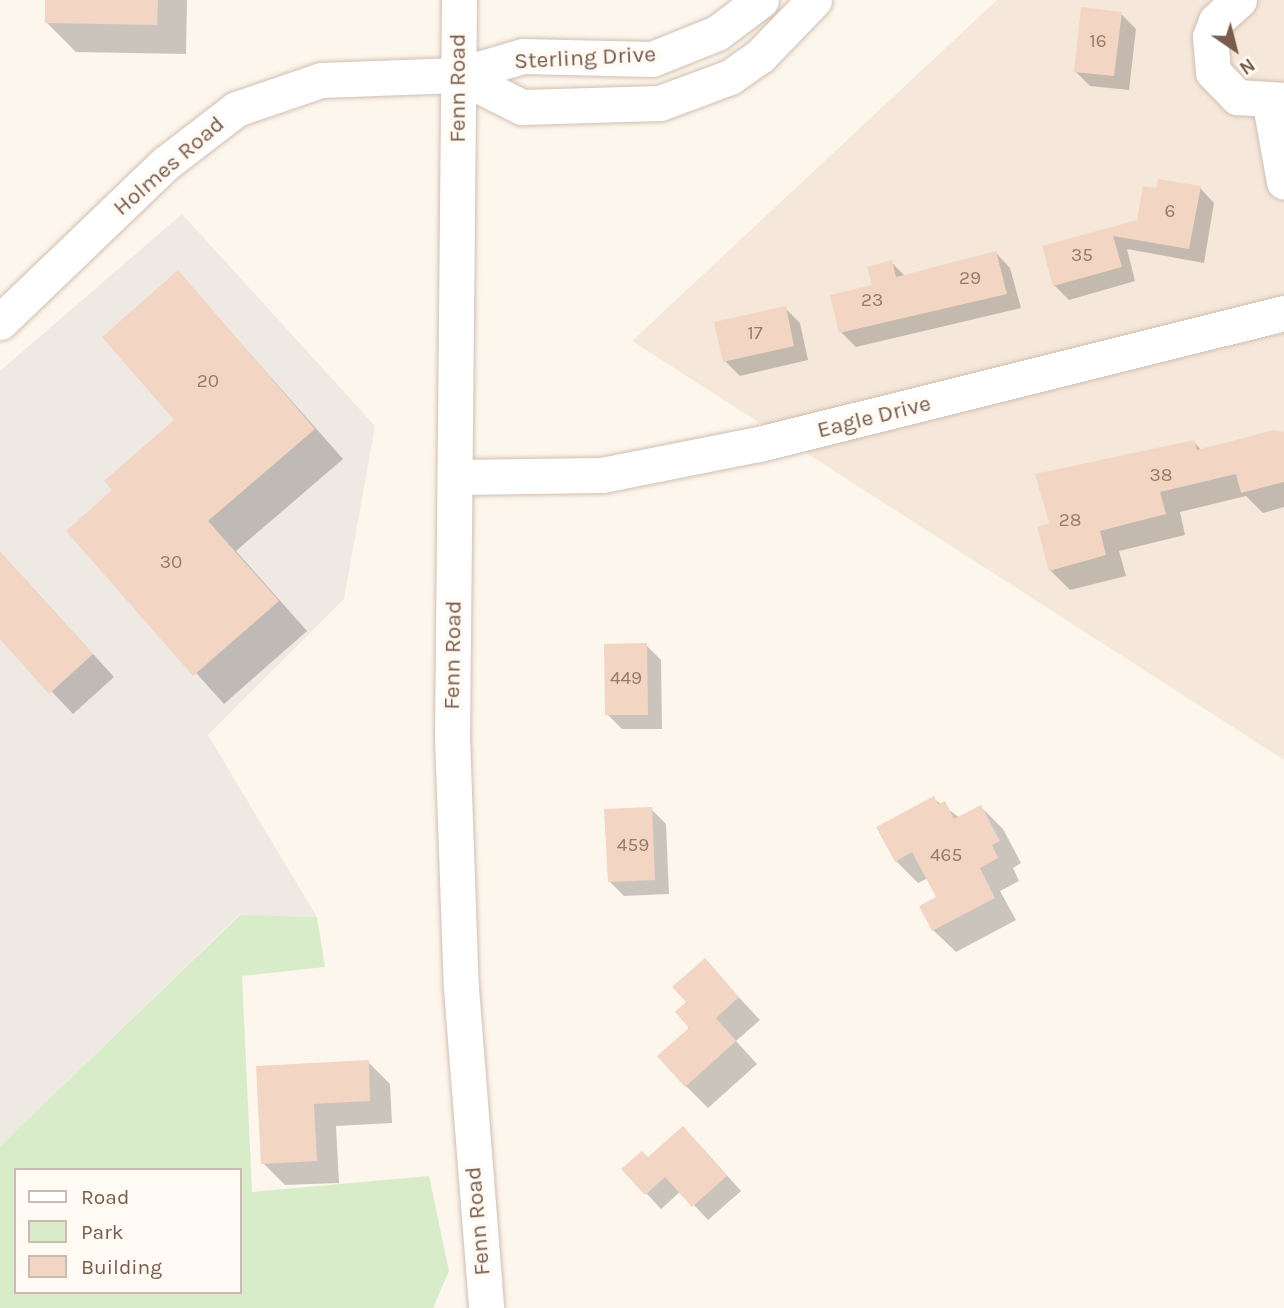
<!DOCTYPE html>
<html>
<head>
<meta charset="utf-8">
<style>
  body { margin:0 }
  #map { position:relative; width:1284px; height:1308px; overflow:hidden; background:#fdf6ec; font-family:Karla,sans-serif }
  div>[style] { position:absolute }
  .residential>* { inset:0; background:#f5e8da }
  .industrial>* { inset:0; background:#efe9e4 }
  .green>* { inset:0; background:#d8ecc9 }
  .shadow>* { inset:0; background:#0003 }
  .building>* { inset:0; background:#f3d5c3 }
  .roads { filter:drop-shadow(0 0 2px #d1beb0) drop-shadow(0 0 2px #d1beb0) }
  .minor>* { height:35px; margin:-17.5px; padding:0 17.5px; transform-origin:17.5px; border-radius:17.5px; background:#fff }
  span { translate:-50% -50%; white-space:nowrap; text-align:center; line-height:1.15; -webkit-text-stroke:7px #fffaf3; paint-order:stroke }
  .number-label { font-size:19px; color:#987a6a }
  .number-label span { -webkit-text-stroke-width:0 }
  .street-label { font-size:23px; color:#7a5c4d }
  .legend { position:absolute; left:14px; top:1168px; width:228px; height:126px; box-sizing:border-box; background:#fffaf3; border:2px solid #cabbb1; margin:0; padding:9px 12px; list-style:none; font-size:21px; color:#7a5c4d }
  .legend li { display:flex; align-items:center; gap:14px; height:35px }
  .legend b { width:35px; border:2px solid #cabbb1 }
  .north { position:absolute; left:1200px; top:14px; width:70px; height:70px; -webkit-text-stroke:5px #fffaf3; paint-order:stroke; rotate:145deg; font-size:19px; font-weight:700; line-height:28px; text-align:center; color:#7a5c4d }
  .north::after { content:''; display:block; margin:auto; width:24px; height:32px; background:#7a5c4d; clip-path:polygon(50% 0,100% 100%,50% 72%,0 100%) }
</style>
</head>
<body>
<div id="map">
  <div class="residential">
    <i style="clip-path:polygon(997px 0,1284px 0,1284px 760px,632px 341px)"></i>
  </div>
  <div class="industrial">
    <i style="clip-path:polygon(182px 214px,375px 426px,344px 599px,208px 735px,317px 917px,239px 915px,0 1146px,0 371px)"></i>
  </div>
  <div class="green">
    <i style="clip-path:polygon(evenodd,240px 915px,317px 917px,325px 967px,242px 976px,252px 1192px,429px 1176px,449px 1271px,433px 1308px,0 1308px,0 1146px,240px 915px,16px 1170px,240px 1170px,240px 1292px,16px 1292px,16px 1170px)"></i>
  </div>
  <div class="shadow">
    <i style="clip-path:polygon(47px 0,187px 0,186px 54px,76px 52px,47px 23px)"></i>
    <i style="clip-path:polygon(1121px 14px,1136px 29px,1129px 90px,1090px 86px,1075px 71px)"></i>
    <i style="clip-path:polygon(1200px 188px,1214px 203px,1204px 263px,1127px 249px,1135px 281px,1069px 300px,1054px 285px,1044px 247px,1138px 221px,1157px 190px)"></i>
    <i style="clip-path:polygon(996px 253px,1010px 268px,1021px 308px,856px 347px,841px 332px,891px 262px,906px 277px)"></i>
    <i style="clip-path:polygon(178px 272px,343px 459px,236px 551px,307px 631px,224px 704px,69px 531px,115px 490px,176px 420px)"></i>
    <i style="clip-path:polygon(785px 308px,800px 323px,808px 360px,740px 376px,725px 361px)"></i>
    <i style="clip-path:polygon(1284px 432px,1284px 507px,1263px 513px,1246px 496px,1180px 512px,1185px 535px,1119px 551px,1126px 576px,1070px 590px,1050px 570px,1051px 525px,1194px 442px,1202px 451px)"></i>
    <i style="clip-path:polygon(0 552px,114px 677px,73px 714px,0 637px)"></i>
    <i style="clip-path:polygon(646px 645px,661px 660px,662px 729px,622px 729px,607px 714px)"></i>
    <i style="clip-path:polygon(934px 799px,960px 818px,981px 807px,1003px 829px,1021px 863px,1013px 868px,1019px 881px,1000px 891px,1016px 920px,956px 952px,933px 930px,938px 897px,928px 878px,918px 883px,896px 861px)"></i>
    <i style="clip-path:polygon(651px 809px,666px 824px,669px 894px,624px 896px,609px 881px)"></i>
    <i style="clip-path:polygon(704px 960px,760px 1020px,736px 1041px,757px 1064px,708px 1108px,686px 1086px,689px 1002px)"></i>
    <i style="clip-path:polygon(368px 1062px,390px 1084px,392px 1123px,336px 1126px,339px 1183px,285px 1185px,263px 1163px,258px 1067px)"></i>
    <i style="clip-path:polygon(698px 1143px,741px 1191px,708px 1220px,681px 1191px,661px 1209px,624px 1169px)"></i>
  </div>
  <div class="building">
    <i style="clip-path:polygon(45px 0,158px 0,157px 25px,45px 23px)"></i>
    <i style="clip-path:polygon(1081px 7px,1122px 12px,1114px 76px,1074px 72px)"></i>
    <i style="clip-path:polygon(1158px 179px,1201px 186px,1189px 249px,1113px 236px,1122px 267px,1053px 286px,1042px 246px,1137px 220px,1143px 186px,1156px 188px)"></i>
    <i style="clip-path:polygon(996px 251px,1007px 294px,839px 333px,830px 295px,872px 285px,867px 267px,892px 260px,896px 277px)"></i>
    <i style="clip-path:polygon(178px 270px,315px 429px,208px 521px,279px 601px,193px 676px,66px 531px,112px 490px,104px 481px,174px 420px,102px 337px)"></i>
    <i style="clip-path:polygon(786px 306px,794px 346px,723px 362px,714px 322px)"></i>
    <i style="clip-path:polygon(1274px 430px,1284px 432px,1284px 482px,1241px 493px,1236px 474px,1160px 492px,1166px 514px,1100px 531px,1106px 555px,1049px 571px,1037px 527px,1049px 523px,1035px 474px,1194px 440px,1197px 450px)"></i>
    <i style="clip-path:polygon(0 552px,93px 654px,49px 694px,0 639px)"></i>
    <i style="clip-path:polygon(647px 643px,648px 715px,605px 715px,604px 644px)"></i>
    <i style="clip-path:polygon(934px 796px,938px 804px,945px 801px,954px 819px,981px 805px,1000px 841px,992px 845px,998px 858px,980px 868px,995px 898px,932px 931px,919px 906px,936px 897px,912px 852px,895px 862px,876px 827px)"></i>
    <i style="clip-path:polygon(652px 807px,655px 880px,608px 882px,604px 809px)"></i>
    <i style="clip-path:polygon(705px 958px,739px 997px,716px 1018px,736px 1041px,685px 1087px,657px 1056px,689px 1028px,675px 1012px,686px 1002px,672px 987px)"></i>
    <i style="clip-path:polygon(369px 1060px,370px 1101px,314px 1104px,317px 1161px,261px 1164px,256px 1066px)"></i>
    <i style="clip-path:polygon(683px 1126px,727px 1176px,692px 1207px,665px 1177px,645px 1195px,621px 1169px,642px 1151px,648px 1157px)"></i>
  </div>
  <div class="roads">
    <div class="minor">
      <i style="left:459px;top:0;width:736px;rotate:90.54deg"></i>
      <i style="left:452px;top:736px;width:252px;rotate:88deg"></i>
      <i style="left:461px;top:988px;width:321px;rotate:85.5deg"></i>
      <i style="left:1239px;top:0;width:31px;rotate:138deg"></i>
      <i style="left:1216px;top:21px;width:17px;rotate:111deg"></i>
      <i style="left:1210px;top:37px;width:35px;rotate:85deg"></i>
      <i style="left:1213px;top:72px;width:35px;rotate:46deg"></i>
      <i style="left:1237px;top:97px;width:47px;rotate:3.7deg"></i>
      <i style="left:458px;top:75px;width:72px;rotate:26.6deg"></i>
      <i style="left:522px;top:107px;width:138px;rotate:-1.7deg"></i>
      <i style="left:660px;top:103px;width:75px;rotate:-20.4deg"></i>
      <i style="left:730px;top:77px;width:37px;rotate:-35deg"></i>
      <i style="left:760px;top:56px;width:78px;rotate:-46deg"></i>
      <i style="left:1270px;top:104px;width:79px;rotate:79.8deg"></i>
      <i style="left:0;top:322px;width:230px;rotate:-43.8deg"></i>
      <i style="left:166px;top:163px;width:88px;rotate:-37.6deg"></i>
      <i style="left:236px;top:109px;width:90px;rotate:-18.8deg"></i>
      <i style="left:321px;top:80px;width:137px;rotate:-2.1deg"></i>
      <i style="left:458px;top:75px;width:68px;rotate:-16.3deg"></i>
      <i style="left:523px;top:56px;width:129px;rotate:1.3deg"></i>
      <i style="left:652px;top:59px;width:70px;rotate:-21.8deg"></i>
      <i style="left:717px;top:33px;width:55px;rotate:-36.9deg"></i>
      <i style="left:456px;top:477px;width:146px;rotate:-0.8deg"></i>
      <i style="left:602px;top:475px;width:160px;rotate:-11.2deg"></i>
      <i style="left:759px;top:444px;width:541px;rotate:-14.01deg"></i>
    </div>
  </div>
  <div class="number-label">
    <span style="left:1098px;top:42px">16</span>
    <span style="left:1170px;top:212px">6</span>
    <span style="left:1082px;top:256px">35</span>
    <span style="left:970px;top:279px">29</span>
    <span style="left:872px;top:301px">23</span>
    <span style="left:755px;top:334px">17</span>
    <span style="left:208px;top:382px">20</span>
    <span style="left:1161px;top:476px">38</span>
    <span style="left:1070px;top:521px">28</span>
    <span style="left:171px;top:563px">30</span>
    <span style="left:626px;top:679px">449</span>
    <span style="left:633px;top:846px">459</span>
    <span style="left:946px;top:856px">465</span>
  </div>
  <div class="street-label">
    <span style="left:585px;top:58px;rotate:-3deg">Sterling Drive</span>
    <span style="left:458px;top:88px;rotate:-90deg">Fenn Road</span>
    <span style="left:169px;top:166px;rotate:-41deg">Holmes Road</span>
    <span style="left:874px;top:417px;rotate:-14deg">Eagle Drive</span>
    <span style="left:453px;top:655px;rotate:-89deg">Fenn Road</span>
    <span style="left:478px;top:1221px;rotate:-95deg">Fenn Road</span>
  </div>
  <ul class="legend">
  <li><b style="height:9px;background:#fff"></b>Road</li>
  <li><b style="height:19px;background:#d8ecc9"></b>Park</li>
  <li><b style="height:19px;background:#f3d5c3"></b>Building</li>
  </ul>
  <div class="north">N</div>
</div>
</body>
</html>
